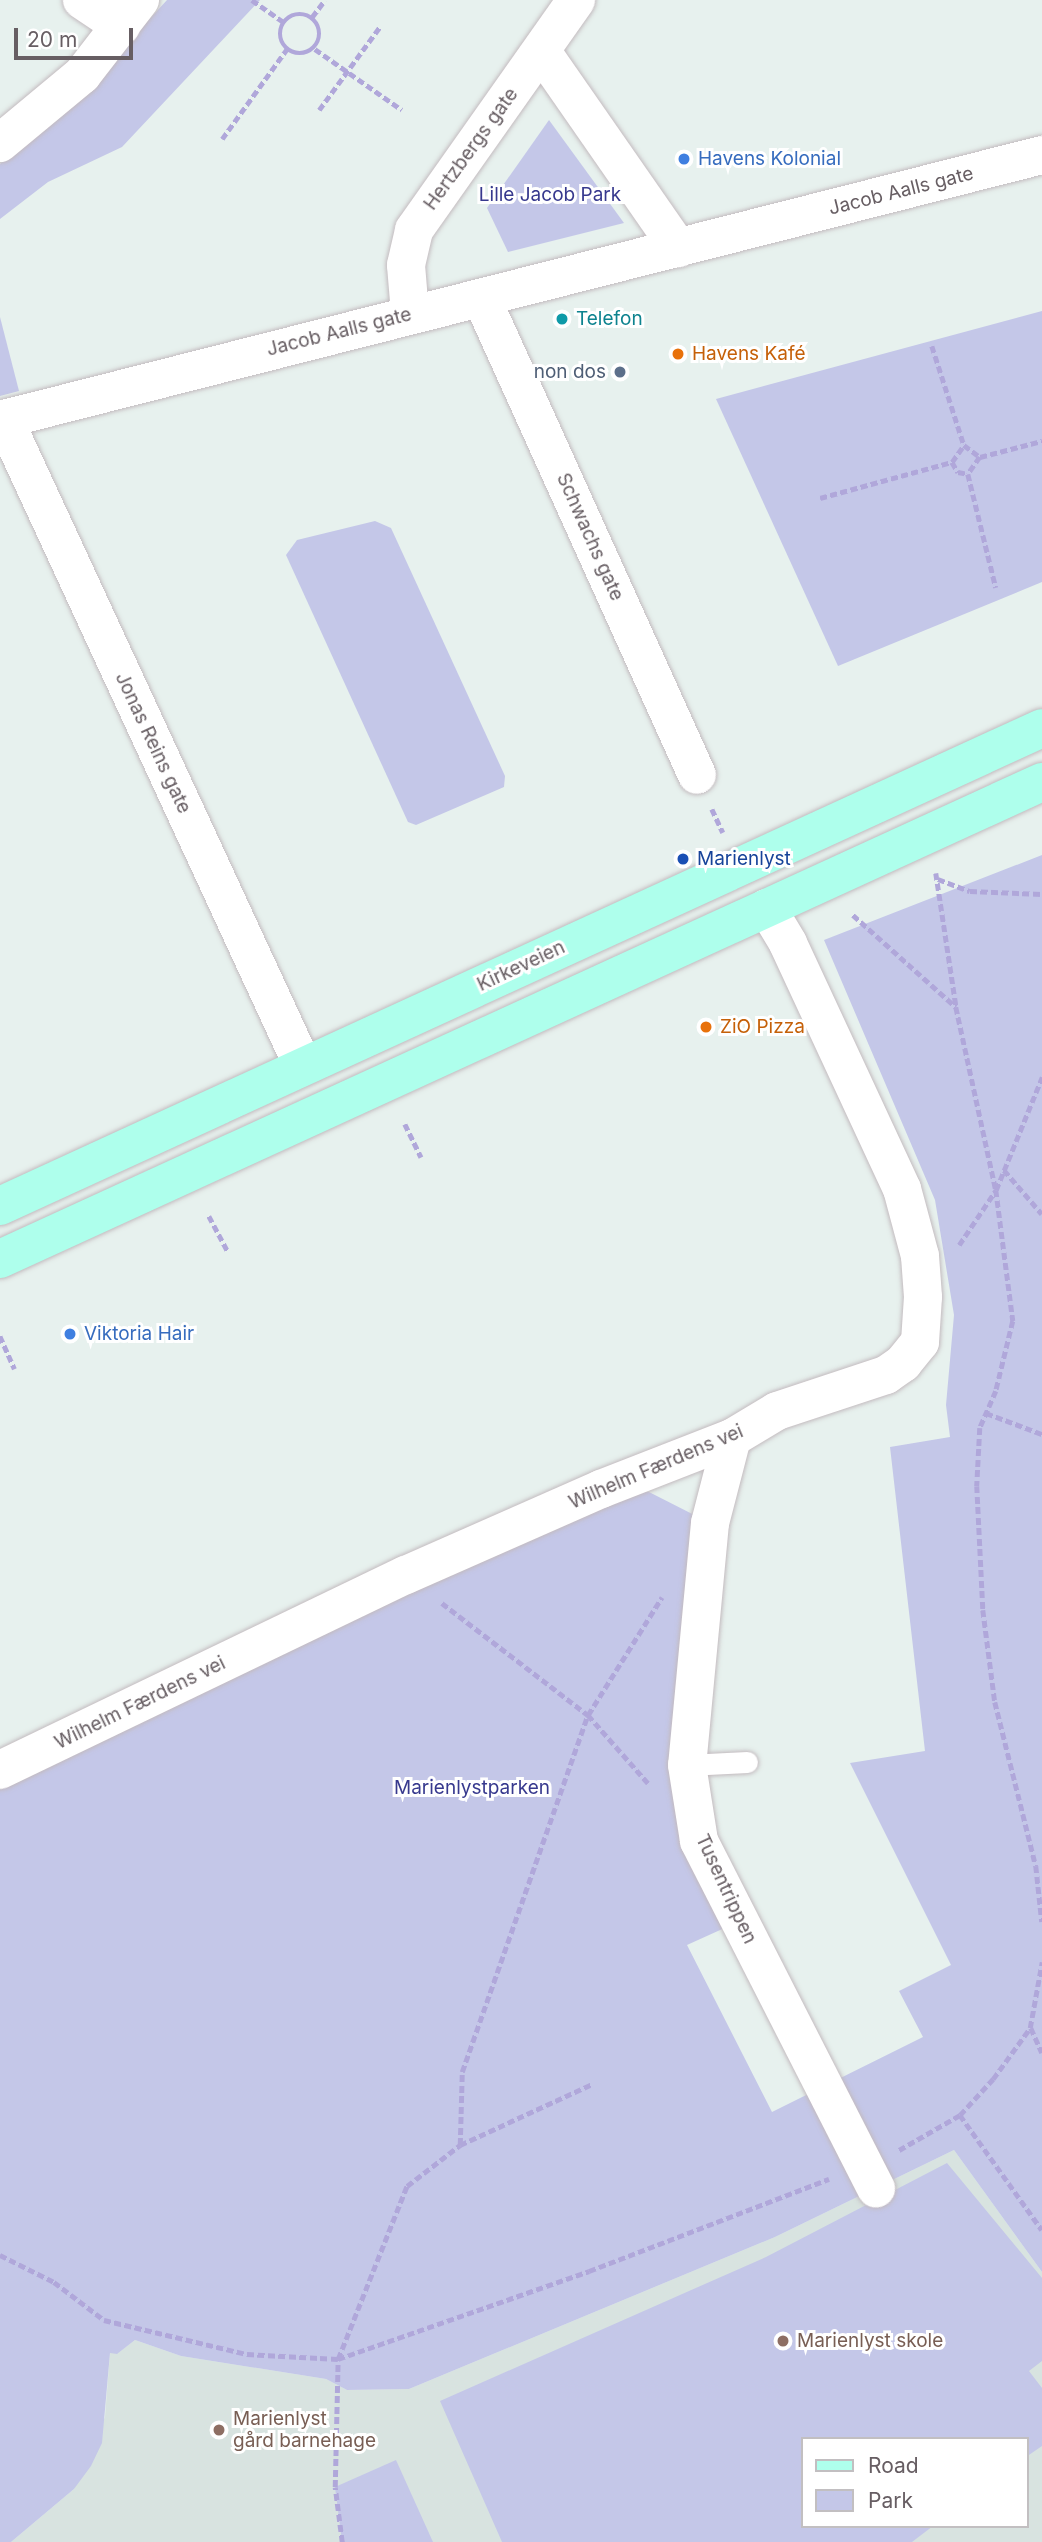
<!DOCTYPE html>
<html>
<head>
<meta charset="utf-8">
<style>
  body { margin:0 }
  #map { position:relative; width:1042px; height:2542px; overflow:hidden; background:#e7f1ee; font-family:Inter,sans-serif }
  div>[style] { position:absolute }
  .education>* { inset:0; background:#d8e3e0 }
  .green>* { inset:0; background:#c4c7e8 }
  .path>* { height:4.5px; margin-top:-2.25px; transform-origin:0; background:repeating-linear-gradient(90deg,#b0a7da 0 7px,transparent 0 10.5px) }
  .path>.ring { margin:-2.25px; padding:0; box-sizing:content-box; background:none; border:4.5px solid #b0a7da; border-radius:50% }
  .roads { filter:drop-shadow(0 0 2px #c3bbbf) drop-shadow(0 0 2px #c3bbbf) }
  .lane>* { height:21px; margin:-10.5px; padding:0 10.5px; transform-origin:10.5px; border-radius:10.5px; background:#fff }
  .street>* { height:38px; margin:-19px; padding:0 19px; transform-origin:19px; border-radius:19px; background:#fff }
  .primary>* { height:38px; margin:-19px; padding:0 19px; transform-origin:19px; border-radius:19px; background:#aeffec }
  .dots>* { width:19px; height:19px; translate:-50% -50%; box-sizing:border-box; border:4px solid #fff; border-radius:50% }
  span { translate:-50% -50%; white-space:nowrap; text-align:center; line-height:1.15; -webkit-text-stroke:6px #fff; paint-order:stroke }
  .street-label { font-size:19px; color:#675e63 }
  .shop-label { font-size:19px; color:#366cbe }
  .left { translate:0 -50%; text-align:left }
  .park-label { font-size:19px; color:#37398e }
  .culture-label { font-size:19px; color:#0d838f }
  .food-label { font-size:19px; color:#c56008 }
  .service-label { font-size:19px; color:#4e5e75 }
  .right { translate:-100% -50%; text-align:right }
  .transit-label { font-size:19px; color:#164399 }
  .education-label { font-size:19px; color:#785e54 }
  .legend { position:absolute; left:801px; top:2437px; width:228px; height:91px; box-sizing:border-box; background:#fff; border:2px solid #c2bfc1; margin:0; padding:9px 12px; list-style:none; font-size:21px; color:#675e63 }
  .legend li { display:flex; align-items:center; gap:14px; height:35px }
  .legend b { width:35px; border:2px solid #c2bfc1 }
  .scale { position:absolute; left:14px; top:28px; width:119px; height:32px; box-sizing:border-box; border:4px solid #675e63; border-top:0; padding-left:9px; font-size:21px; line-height:24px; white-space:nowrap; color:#675e63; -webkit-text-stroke:5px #fff; paint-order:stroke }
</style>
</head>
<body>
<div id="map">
  <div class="education">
    <i style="clip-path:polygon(evenodd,954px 2150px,1042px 2272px,1042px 2542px,11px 2542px,74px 2489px,105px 2417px,110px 2353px,118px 2353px,135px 2340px,181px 2356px,326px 2379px,347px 2390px,409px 2389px,775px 2237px,954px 2150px,802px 2439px,1026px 2439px,1026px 2526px,802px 2526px,802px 2439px)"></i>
  </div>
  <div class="green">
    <i style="clip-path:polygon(167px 0,260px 0,122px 147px,48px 182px,0 219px,0 164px,80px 95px)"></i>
    <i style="clip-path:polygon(549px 120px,624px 223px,508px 252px,487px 208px)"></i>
    <i style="clip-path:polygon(1042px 311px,1042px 582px,838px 666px,716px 399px)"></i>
    <i style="clip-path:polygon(0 317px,19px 391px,0 396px)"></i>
    <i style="clip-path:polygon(375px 521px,391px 528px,505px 776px,504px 787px,416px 825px,408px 822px,286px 555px,297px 540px)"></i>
    <i style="clip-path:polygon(1042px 855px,1042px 2272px,954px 2150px,775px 2237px,409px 2389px,347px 2390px,326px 2379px,181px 2356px,135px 2340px,117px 2354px,110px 2353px,102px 2443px,91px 2466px,74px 2489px,11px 2542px,0 2542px,0 1771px,625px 1488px,649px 1492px,710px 1523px,687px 1765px,740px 1921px,687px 1945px,772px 2112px,923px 2037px,899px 1991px,951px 1965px,850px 1763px,925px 1751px,890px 1447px,950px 1437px,946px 1405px,954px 1315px,935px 1200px,824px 940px)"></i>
    <i style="clip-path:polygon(947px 2163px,1042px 2278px,1042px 2361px,1029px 2371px,1042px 2388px,1042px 2446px,1026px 2457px,1026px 2439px,802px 2439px,802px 2526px,933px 2526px,912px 2542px,502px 2542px,440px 2401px,766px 2257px)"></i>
    <i style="clip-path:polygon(396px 2460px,433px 2542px,342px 2542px,335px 2487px)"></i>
  </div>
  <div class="path">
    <i style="left:252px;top:0;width:39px;rotate:35deg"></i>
    <i class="ring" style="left:280px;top:14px;width:35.5px;height:35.5px"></i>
    <i style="left:312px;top:17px;width:21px;rotate:-53deg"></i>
    <i style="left:315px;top:49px;width:106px;rotate:35deg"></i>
    <i style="left:319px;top:110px;width:102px;rotate:-53.8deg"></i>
    <i style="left:222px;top:139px;width:111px;rotate:-54.2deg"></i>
    <i style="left:932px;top:346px;width:104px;rotate:72.1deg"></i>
    <i style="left:964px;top:445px;width:20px;rotate:37deg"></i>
    <i style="left:980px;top:457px;width:64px;rotate:-14.5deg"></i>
    <i style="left:980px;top:457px;width:21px;rotate:125deg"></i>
    <i style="left:968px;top:474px;width:117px;rotate:76.2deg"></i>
    <i style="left:952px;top:462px;width:12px;rotate:59deg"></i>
    <i style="left:958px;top:472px;width:10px;rotate:11deg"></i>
    <i style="left:820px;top:498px;width:137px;rotate:-15.3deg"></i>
    <i style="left:952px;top:462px;width:21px;rotate:-55deg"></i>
    <i style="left:712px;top:809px;width:26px;rotate:65deg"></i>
    <i style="left:936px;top:873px;width:134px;rotate:81.4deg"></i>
    <i style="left:938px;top:879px;width:34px;rotate:21deg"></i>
    <i style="left:970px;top:891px;width:72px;rotate:2.4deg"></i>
    <i style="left:853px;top:915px;width:138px;rotate:41.8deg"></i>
    <i style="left:956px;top:1007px;width:187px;rotate:77.7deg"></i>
    <i style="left:996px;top:1190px;width:132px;rotate:82.6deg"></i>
    <i style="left:1013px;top:1321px;width:72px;rotate:103.7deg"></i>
    <i style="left:996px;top:1391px;width:40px;rotate:113.4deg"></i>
    <i style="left:980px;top:1428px;width:58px;rotate:93deg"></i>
    <i style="left:977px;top:1486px;width:124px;rotate:87.2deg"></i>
    <i style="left:983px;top:1610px;width:93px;rotate:82.6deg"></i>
    <i style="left:995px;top:1702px;width:169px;rotate:76deg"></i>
    <i style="left:1036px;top:1866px;width:56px;rotate:83.9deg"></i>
    <i style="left:405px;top:1124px;width:37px;rotate:64deg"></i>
    <i style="left:1004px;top:1170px;width:58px;rotate:49.2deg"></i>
    <i style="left:209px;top:1216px;width:40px;rotate:62deg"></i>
    <i style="left:959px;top:1245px;width:66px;rotate:-56.1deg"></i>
    <i style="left:996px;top:1190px;width:122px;rotate:-67.8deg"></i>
    <i style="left:0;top:1336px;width:36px;rotate:66deg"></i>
    <i style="left:986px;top:1413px;width:60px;rotate:20.6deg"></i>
    <i style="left:442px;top:1603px;width:184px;rotate:37.5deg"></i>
    <i style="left:588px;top:1715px;width:91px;rotate:48.6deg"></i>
    <i style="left:1031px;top:2028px;width:27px;rotate:66deg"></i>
    <i style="left:960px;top:2115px;width:141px;rotate:54.5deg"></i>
    <i style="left:460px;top:2145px;width:73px;rotate:-88.4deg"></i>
    <i style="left:462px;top:2072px;width:379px;rotate:-70.6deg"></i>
    <i style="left:588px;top:1715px;width:139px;rotate:-57.9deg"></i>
    <i style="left:899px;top:2150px;width:70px;rotate:-29.8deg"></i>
    <i style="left:960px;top:2115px;width:49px;rotate:-47.5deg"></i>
    <i style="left:993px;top:2079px;width:63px;rotate:-54deg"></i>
    <i style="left:1030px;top:2028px;width:67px;rotate:-79.7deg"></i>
    <i style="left:0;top:2255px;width:60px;rotate:26.6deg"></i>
    <i style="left:54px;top:2282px;width:63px;rotate:37.2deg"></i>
    <i style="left:104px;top:2320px;width:147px;rotate:13.4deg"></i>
    <i style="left:247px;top:2354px;width:91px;rotate:3.1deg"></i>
    <i style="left:338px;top:2359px;width:266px;rotate:-19.3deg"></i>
    <i style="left:589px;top:2271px;width:257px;rotate:-21deg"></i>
    <i style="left:342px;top:2542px;width:55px;rotate:-97.3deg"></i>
    <i style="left:335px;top:2487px;width:128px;rotate:-88.7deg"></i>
    <i style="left:338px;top:2359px;width:186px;rotate:-68.3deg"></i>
    <i style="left:407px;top:2186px;width:67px;rotate:-37.7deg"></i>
    <i style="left:460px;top:2145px;width:145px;rotate:-24.8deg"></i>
  </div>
  <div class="roads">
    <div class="lane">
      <i style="left:687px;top:1765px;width:60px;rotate:-2.9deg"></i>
    </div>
    <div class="street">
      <i style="left:82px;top:0;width:47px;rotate:33.7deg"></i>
      <i style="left:542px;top:52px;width:239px;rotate:55.2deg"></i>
      <i style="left:0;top:143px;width:107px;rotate:-39.7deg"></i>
      <i style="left:82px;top:75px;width:95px;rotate:-52.3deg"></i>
      <i style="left:482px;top:299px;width:522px;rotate:65.69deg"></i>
      <i style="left:410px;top:313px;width:48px;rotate:-94.8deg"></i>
      <i style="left:406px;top:265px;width:36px;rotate:-77deg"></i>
      <i style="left:414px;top:230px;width:281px;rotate:-54.8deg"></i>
      <i style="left:4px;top:419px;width:713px;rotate:65.2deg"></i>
      <i style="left:0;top:420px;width:1075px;rotate:-14.27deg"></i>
      <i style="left:732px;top:1438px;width:88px;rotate:104.5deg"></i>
      <i style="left:710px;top:1523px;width:243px;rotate:95.4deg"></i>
      <i style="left:687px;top:1765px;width:77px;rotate:81deg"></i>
      <i style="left:699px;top:1841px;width:390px;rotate:63deg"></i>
      <i style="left:0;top:1770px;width:450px;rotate:-25.7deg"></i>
      <i style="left:406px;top:1575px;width:213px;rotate:-23.8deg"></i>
      <i style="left:601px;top:1489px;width:141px;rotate:-21.3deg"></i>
      <i style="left:732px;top:1438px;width:52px;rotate:-31deg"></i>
      <i style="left:777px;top:1411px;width:115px;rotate:-18.3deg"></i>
      <i style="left:886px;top:1375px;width:21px;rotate:-35deg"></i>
      <i style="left:903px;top:1363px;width:27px;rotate:-51deg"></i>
      <i style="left:920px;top:1342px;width:45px;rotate:-86.2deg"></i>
      <i style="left:923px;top:1297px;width:41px;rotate:-94.2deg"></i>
      <i style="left:920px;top:1256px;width:69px;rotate:-105deg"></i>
      <i style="left:902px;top:1189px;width:271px;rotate:-114.9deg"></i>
      <i style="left:788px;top:943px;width:41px;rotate:-121deg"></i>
    </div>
    <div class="primary">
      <i style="left:0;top:1206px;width:1146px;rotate:-24.64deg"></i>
      <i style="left:0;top:1259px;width:1146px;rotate:-24.6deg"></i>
    </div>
  </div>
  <div class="dots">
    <i style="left:684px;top:159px;background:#3f7fe0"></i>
    <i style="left:562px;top:319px;background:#0f9aa8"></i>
    <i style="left:678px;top:354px;background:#e8710a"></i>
    <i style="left:620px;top:372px;background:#5c6f8a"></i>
    <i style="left:683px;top:859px;background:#1a4fb4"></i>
    <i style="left:706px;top:1027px;background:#e8710a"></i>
    <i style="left:70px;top:1334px;background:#3f7fe0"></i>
    <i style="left:783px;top:2341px;background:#8d6e63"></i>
    <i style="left:219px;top:2430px;background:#8d6e63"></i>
  </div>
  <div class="street-label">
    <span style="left:471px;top:149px;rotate:-54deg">Hertzbergs gate</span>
    <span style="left:901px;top:191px;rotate:-14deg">Jacob Aalls gate</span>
    <span style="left:339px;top:332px;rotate:-14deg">Jacob Aalls gate</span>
    <span style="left:590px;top:537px;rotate:66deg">Schwachs gate</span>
    <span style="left:153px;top:743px;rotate:65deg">Jonas Reins gate</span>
    <span style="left:521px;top:966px;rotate:-25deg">Kirkeveien</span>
    <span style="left:656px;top:1467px;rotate:-23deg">Wilhelm Færdens vei</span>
    <span style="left:140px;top:1703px;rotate:-26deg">Wilhelm Færdens vei</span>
    <span style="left:726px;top:1889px;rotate:65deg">Tusentrippen</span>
  </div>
  <div class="shop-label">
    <span class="left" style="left:698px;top:159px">Havens Kolonial</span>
    <span class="left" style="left:84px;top:1334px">Viktoria Hair</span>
  </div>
  <div class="park-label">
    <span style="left:550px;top:195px">Lille Jacob Park</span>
    <span style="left:472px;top:1788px">Marienlystparken</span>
  </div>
  <div class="culture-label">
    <span class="left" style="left:576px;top:319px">Telefon</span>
  </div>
  <div class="food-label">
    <span class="left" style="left:692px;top:354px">Havens Kafé</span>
    <span class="left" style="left:720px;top:1027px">ZiO Pizza</span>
  </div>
  <div class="service-label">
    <span class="right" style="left:606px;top:372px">non dos</span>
  </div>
  <div class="transit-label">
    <span class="left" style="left:697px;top:859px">Marienlyst</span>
  </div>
  <div class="education-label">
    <span class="left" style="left:797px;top:2341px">Marienlyst skole</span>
    <span class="left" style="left:233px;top:2430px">Marienlyst<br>gård barnehage</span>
  </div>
  <ul class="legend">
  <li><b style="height:9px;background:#aeffec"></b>Road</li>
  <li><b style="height:19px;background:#c4c7e8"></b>Park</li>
  </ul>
  <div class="scale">20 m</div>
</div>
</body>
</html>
